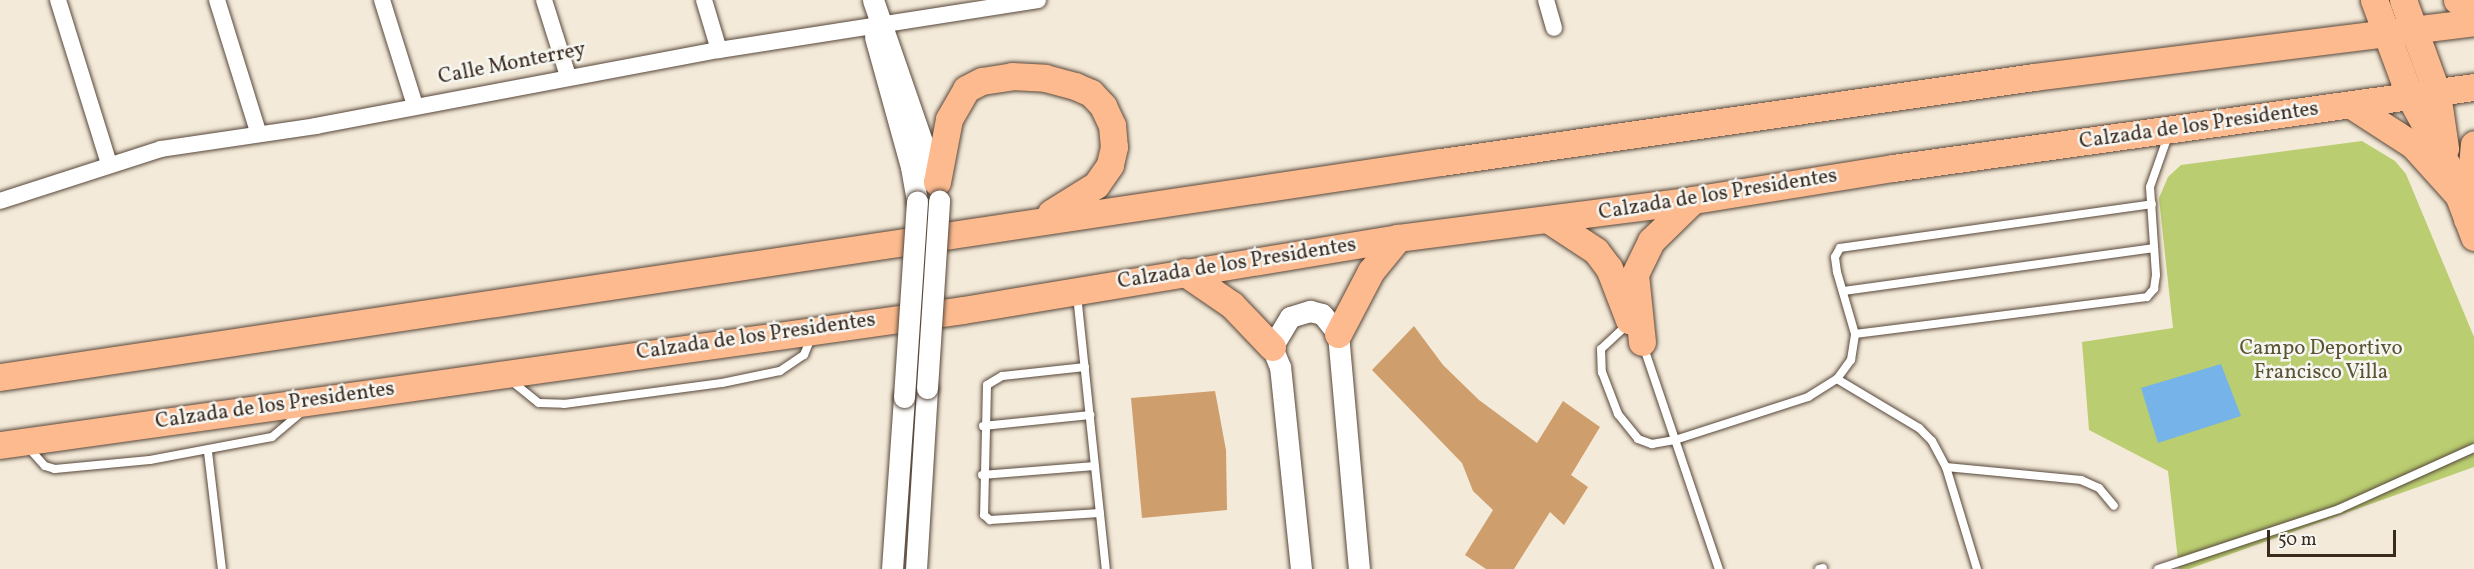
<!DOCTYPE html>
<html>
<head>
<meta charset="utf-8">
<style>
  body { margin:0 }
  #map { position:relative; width:2474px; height:569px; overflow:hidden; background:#f4ead9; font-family:Vollkorn,serif }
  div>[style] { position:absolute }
  .green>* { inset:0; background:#bacd70 }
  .water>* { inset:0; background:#76b3e9 }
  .building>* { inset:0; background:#ce9e6c }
  .roads { filter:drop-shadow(0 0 2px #57473a) drop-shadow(0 0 2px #57473a) }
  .service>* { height:8px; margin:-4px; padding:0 4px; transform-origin:4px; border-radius:4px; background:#fff }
  .minor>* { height:16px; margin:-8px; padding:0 8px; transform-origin:8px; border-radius:8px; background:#fff }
  .tertiary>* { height:21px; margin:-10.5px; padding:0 10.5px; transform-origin:10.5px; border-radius:10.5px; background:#fff }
  .primary>* { height:27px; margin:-13.5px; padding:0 13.5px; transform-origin:13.5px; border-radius:13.5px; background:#fcba8e }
  .trunk>* { height:27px; margin:-13.5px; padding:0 13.5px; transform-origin:13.5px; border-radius:13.5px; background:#fcba8e }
  .bridges { filter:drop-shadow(0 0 2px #57473a) drop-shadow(0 0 2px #57473a) }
  .tertiary-bridge>* { height:21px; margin:-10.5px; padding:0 10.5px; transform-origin:10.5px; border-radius:10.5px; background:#fff }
  span { translate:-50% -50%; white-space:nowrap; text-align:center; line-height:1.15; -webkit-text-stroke:5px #f6f6f2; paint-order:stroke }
  .street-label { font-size:21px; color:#3b2a1e }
  .park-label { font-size:21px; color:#5b5332 }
  .scale { position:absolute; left:2267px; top:530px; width:129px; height:27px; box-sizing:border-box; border:3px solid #3b2a1e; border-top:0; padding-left:8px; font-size:18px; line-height:21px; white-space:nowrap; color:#3b2a1e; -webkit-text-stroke:4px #f6f6f2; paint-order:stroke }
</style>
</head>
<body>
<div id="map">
  <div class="green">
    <i style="clip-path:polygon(2362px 141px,2395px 161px,2406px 174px,2474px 337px,2474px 467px,2189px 569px,2179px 569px,2168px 471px,2089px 430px,2082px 342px,2173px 328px,2159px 198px,2168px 177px,2181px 165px)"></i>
  </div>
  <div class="water">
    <i style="clip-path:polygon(2221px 364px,2241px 416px,2158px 443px,2141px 388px)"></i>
  </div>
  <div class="building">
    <i style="clip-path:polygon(1414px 326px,1443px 365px,1479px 400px,1537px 443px,1563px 401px,1600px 427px,1571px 475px,1588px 487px,1564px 525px,1550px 512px,1514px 569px,1486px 569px,1465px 555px,1493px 510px,1473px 491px,1462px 463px,1372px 370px)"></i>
    <i style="clip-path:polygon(1215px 391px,1226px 450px,1227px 510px,1142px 518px,1131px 398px)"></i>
  </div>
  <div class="roads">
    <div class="service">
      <i style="left:1844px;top:291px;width:313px;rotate:-7.9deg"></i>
      <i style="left:1077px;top:295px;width:276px;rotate:84deg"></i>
      <i style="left:1629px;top:323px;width:38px;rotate:137deg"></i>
      <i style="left:1601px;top:349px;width:23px;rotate:88deg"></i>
      <i style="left:1602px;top:372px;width:45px;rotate:69.1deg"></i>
      <i style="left:1618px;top:414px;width:32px;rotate:51deg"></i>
      <i style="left:1638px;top:439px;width:15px;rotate:20deg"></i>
      <i style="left:1652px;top:444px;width:23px;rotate:-10deg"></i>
      <i style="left:1675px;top:440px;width:140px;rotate:-17.9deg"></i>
      <i style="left:1808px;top:397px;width:34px;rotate:-32deg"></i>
      <i style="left:1837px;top:379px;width:24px;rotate:-54deg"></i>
      <i style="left:1851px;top:360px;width:26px;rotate:-81deg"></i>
      <i style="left:1855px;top:334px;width:65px;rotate:-106.2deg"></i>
      <i style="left:1837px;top:272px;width:15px;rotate:-98deg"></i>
      <i style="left:1835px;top:257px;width:10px;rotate:-61deg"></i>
      <i style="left:1840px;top:248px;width:315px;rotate:-8deg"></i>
      <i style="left:1855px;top:334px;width:294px;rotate:-7.2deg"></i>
      <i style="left:2147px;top:297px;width:11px;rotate:-49deg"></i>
      <i style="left:2154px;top:289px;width:14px;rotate:-82deg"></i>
      <i style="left:2156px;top:275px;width:88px;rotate:-93.9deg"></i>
      <i style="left:2150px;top:187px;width:57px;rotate:-70.6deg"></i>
      <i style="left:1643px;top:345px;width:237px;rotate:71.3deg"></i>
      <i style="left:1085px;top:367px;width:83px;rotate:173.8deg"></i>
      <i style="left:1002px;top:376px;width:17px;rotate:149deg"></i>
      <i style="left:987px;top:385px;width:130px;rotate:91.3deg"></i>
      <i style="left:984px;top:515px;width:8px;rotate:40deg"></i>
      <i style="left:990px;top:520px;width:110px;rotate:-3.6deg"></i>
      <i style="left:509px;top:379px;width:38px;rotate:39deg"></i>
      <i style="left:539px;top:403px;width:25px;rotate:2deg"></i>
      <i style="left:564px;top:404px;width:159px;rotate:-7.6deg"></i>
      <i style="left:722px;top:383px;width:59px;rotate:-11.7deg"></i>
      <i style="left:780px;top:371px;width:29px;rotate:-34deg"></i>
      <i style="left:804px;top:355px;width:22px;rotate:-68deg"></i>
      <i style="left:1837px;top:379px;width:96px;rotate:30.9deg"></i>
      <i style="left:1919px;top:428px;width:18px;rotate:45deg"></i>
      <i style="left:1932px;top:441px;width:30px;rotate:62deg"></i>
      <i style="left:1946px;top:467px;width:136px;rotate:5.5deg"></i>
      <i style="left:2081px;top:480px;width:20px;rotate:24deg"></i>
      <i style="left:2099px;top:488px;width:23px;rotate:50deg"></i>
      <i style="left:983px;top:426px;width:108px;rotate:-5.9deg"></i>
      <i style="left:26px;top:445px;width:28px;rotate:48deg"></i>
      <i style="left:45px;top:466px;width:10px;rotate:17deg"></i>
      <i style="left:55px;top:469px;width:95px;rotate:-5.4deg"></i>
      <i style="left:150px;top:460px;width:124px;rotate:-10.7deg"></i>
      <i style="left:272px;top:437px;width:43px;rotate:-40.3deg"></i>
      <i style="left:208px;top:452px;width:118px;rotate:83.2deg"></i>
      <i style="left:1946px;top:467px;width:107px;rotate:73.1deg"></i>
      <i style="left:982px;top:475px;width:113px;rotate:-4.6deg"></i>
      <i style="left:1819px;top:569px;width:4px;rotate:-14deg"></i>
      <i style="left:2158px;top:569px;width:191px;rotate:-18.3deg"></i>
      <i style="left:2339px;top:509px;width:148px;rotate:-24.3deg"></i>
    </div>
    <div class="minor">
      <i style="left:58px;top:0;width:172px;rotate:72.7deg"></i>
      <i style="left:217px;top:0;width:138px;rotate:72.7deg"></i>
      <i style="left:382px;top:0;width:110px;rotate:72.6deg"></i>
      <i style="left:544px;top:0;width:80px;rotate:72.5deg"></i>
      <i style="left:704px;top:0;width:52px;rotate:73.3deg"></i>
      <i style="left:1546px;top:0;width:29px;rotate:74deg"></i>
      <i style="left:0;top:201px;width:169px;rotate:-17.9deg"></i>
      <i style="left:161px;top:149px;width:157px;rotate:-8.4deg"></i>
      <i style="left:316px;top:126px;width:410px;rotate:-10.7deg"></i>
      <i style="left:719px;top:50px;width:323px;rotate:-8.9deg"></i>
    </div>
    <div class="tertiary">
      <i style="left:873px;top:0;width:193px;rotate:70.9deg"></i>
      <i style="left:875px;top:37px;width:135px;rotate:74.5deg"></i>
      <i style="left:911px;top:167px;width:35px;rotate:80deg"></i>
      <i style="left:892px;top:569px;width:172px;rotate:-86deg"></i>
      <i style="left:916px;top:569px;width:181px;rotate:-86.5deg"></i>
      <i style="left:1301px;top:569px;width:203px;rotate:-95.9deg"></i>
      <i style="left:1280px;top:367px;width:22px;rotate:-112deg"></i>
      <i style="left:1272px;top:347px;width:35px;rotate:-59deg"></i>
      <i style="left:1290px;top:317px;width:21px;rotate:-17deg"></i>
      <i style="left:1310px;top:311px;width:12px;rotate:14deg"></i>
      <i style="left:1322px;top:314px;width:26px;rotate:51deg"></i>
      <i style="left:1338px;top:334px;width:236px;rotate:84.9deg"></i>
    </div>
    <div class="primary">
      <i style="left:2374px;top:0;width:103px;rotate:69.6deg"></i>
      <i style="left:2410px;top:97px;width:77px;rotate:61.4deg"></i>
      <i style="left:2447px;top:165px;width:77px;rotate:69.4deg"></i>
      <i style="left:2403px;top:0;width:99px;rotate:69.9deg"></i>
      <i style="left:2437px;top:93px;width:56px;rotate:81.7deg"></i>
    </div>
    <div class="trunk">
      <i style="left:2457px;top:0;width:19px;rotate:28deg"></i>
      <i style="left:2351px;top:105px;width:74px;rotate:32.8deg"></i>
      <i style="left:2413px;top:145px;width:67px;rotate:48deg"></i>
      <i style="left:937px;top:182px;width:64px;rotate:-79.2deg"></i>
      <i style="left:949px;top:119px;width:34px;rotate:-60deg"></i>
      <i style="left:966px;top:89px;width:18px;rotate:-27deg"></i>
      <i style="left:982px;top:81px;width:30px;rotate:-9deg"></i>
      <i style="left:1012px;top:76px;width:33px;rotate:3deg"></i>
      <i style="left:1045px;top:78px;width:31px;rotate:15deg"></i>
      <i style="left:1075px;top:86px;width:17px;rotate:24deg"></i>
      <i style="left:1091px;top:93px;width:18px;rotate:47deg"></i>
      <i style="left:1103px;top:106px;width:21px;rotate:65deg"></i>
      <i style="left:1112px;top:125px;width:22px;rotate:85deg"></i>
      <i style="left:1114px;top:147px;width:18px;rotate:103deg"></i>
      <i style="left:1110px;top:165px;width:24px;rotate:125deg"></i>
      <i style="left:1096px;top:185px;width:53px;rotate:148.1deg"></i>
      <i style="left:2467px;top:219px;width:75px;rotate:-84.7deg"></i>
      <i style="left:1549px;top:220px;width:56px;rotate:33.4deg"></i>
      <i style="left:1596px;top:251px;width:21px;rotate:53deg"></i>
      <i style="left:1609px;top:268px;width:56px;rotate:69deg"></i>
      <i style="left:1184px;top:272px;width:58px;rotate:34.5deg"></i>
      <i style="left:1232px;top:305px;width:58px;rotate:46.4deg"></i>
      <i style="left:1338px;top:334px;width:71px;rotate:-62.4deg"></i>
      <i style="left:1371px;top:271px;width:43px;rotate:-50.7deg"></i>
      <i style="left:1642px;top:342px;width:68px;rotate:-95.9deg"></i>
      <i style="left:1635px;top:274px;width:37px;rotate:-64deg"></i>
      <i style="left:1651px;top:241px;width:59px;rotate:-44.3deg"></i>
      <i style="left:0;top:377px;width:1457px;rotate:-8.49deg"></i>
      <i style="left:1441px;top:162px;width:599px;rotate:-8.16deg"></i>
      <i style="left:2034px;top:77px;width:443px;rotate:-7.1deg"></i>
      <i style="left:0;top:445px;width:972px;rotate:-7.98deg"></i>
      <i style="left:963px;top:310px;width:441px;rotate:-9.4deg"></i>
      <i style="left:1398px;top:238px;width:297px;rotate:-7.3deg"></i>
      <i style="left:1693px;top:200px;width:203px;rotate:-9.1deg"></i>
      <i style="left:1893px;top:168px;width:587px;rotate:-7.94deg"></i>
    </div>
  </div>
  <div class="bridges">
    <div class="tertiary-bridge">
      <i style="left:927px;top:388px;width:188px;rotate:-86.3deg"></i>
      <i style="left:904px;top:397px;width:196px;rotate:-86.2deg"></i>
    </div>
  </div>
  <div class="street-label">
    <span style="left:512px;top:64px;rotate:-11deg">Calle Monterrey</span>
    <span style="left:2199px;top:126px;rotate:-8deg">Calzada de los Presidentes</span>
    <span style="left:1718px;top:195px;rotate:-9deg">Calzada de los Presidentes</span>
    <span style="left:1237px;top:264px;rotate:-9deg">Calzada de los Presidentes</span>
    <span style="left:756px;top:337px;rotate:-8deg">Calzada de los Presidentes</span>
    <span style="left:275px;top:406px;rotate:-8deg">Calzada de los Presidentes</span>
  </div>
  <div class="park-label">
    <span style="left:2321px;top:361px">Campo Deportivo<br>Francisco Villa</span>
  </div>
  <div class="scale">50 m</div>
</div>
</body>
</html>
